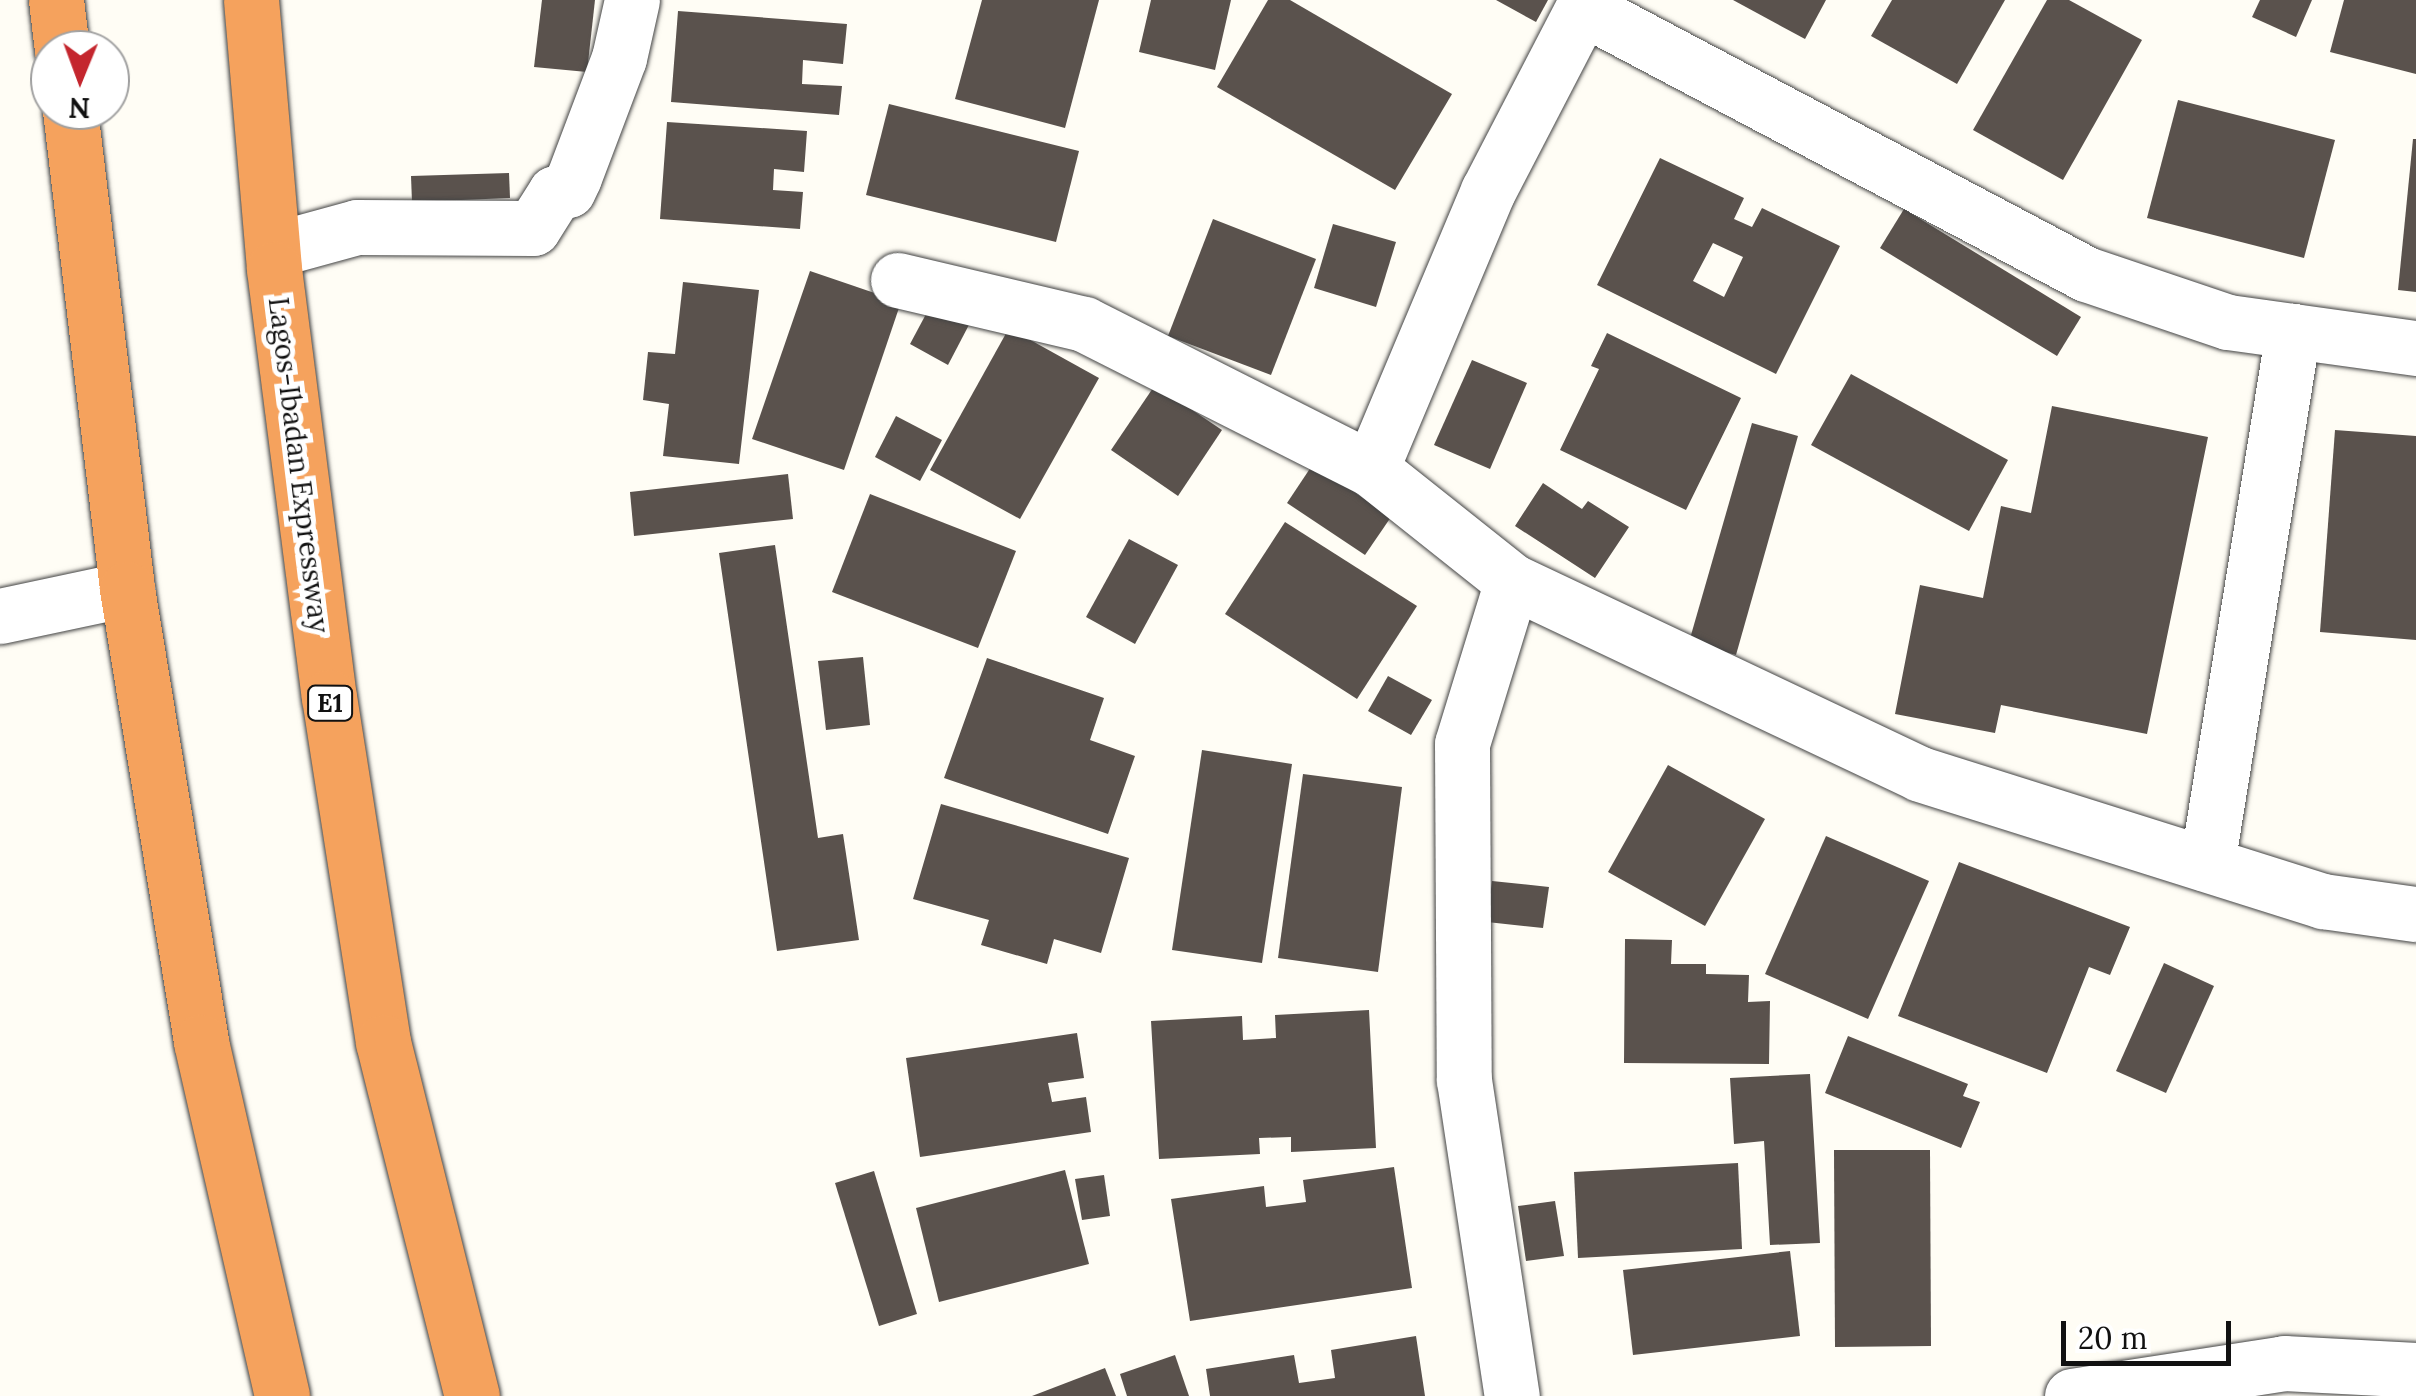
<!DOCTYPE html>
<html>
<head>
<meta charset="utf-8">
<style>
  body { margin:0 }
  #map { position:relative; width:2416px; height:1396px; overflow:hidden; background:#fffdf5; font-family:Lora,serif }
  div>[style] { position:absolute }
  .building>* { inset:0; background:#5a524d }
  .roads { filter:drop-shadow(0 0 2px #444) drop-shadow(0 0 2px #444) }
  .minor>* { height:55px; margin:-27.5px; padding:0 27.5px; transform-origin:27.5px; border-radius:27.5px; background:#fff }
  .highway>* { height:55px; margin:-27.5px; padding:0 27.5px; transform-origin:27.5px; border-radius:27.5px; background:#f5a25d }
  span { translate:-50% -50%; white-space:nowrap; text-align:center; line-height:1.15; -webkit-text-stroke:10px #fff; paint-order:stroke }
  .shield-label span { padding:2px 8px; background:#fff; border:2px solid; border-radius:8px; -webkit-text-stroke-width:0 }
  .shield-label { font-size:25px; color:#111; font-weight:700 }
  .street-label { font-size:28px; color:#111 }
  .north { position:absolute; left:30px; top:30px; width:100px; height:100px; box-sizing:border-box; background:#fff; border:2px solid #a0a0a0; border-radius:50%; rotate:181deg; font-size:28px; font-weight:700; line-height:40px; text-align:center; color:#111 }
  .north::after { content:''; display:block; margin:auto; width:35px; height:45px; background:#c4262e; clip-path:polygon(50% 0,100% 100%,50% 72%,0 100%) }
  .scale { position:absolute; left:2061px; top:1321px; width:170px; height:45px; box-sizing:border-box; border:5px solid #111; border-top:0; padding-left:12px; font-size:30px; line-height:35px; white-space:nowrap; color:#111; -webkit-text-stroke:8px #fff; paint-order:stroke }
</style>
</head>
<body>
<div id="map">
  <div class="building">
    <i style="clip-path:polygon(542px 0,595px 0,587px 72px,534px 67px)"></i>
    <i style="clip-path:polygon(982px 0,1099px 0,1065px 128px,955px 99px)"></i>
    <i style="clip-path:polygon(1151px 0,1231px 0,1215px 70px,1139px 52px)"></i>
    <i style="clip-path:polygon(1268px 0,1290px 0,1452px 94px,1395px 190px,1217px 87px)"></i>
    <i style="clip-path:polygon(1496px 0,1548px 0,1536px 22px)"></i>
    <i style="clip-path:polygon(1733px 0,1826px 0,1805px 39px)"></i>
    <i style="clip-path:polygon(1892px 0,2005px 0,1957px 84px,1871px 36px)"></i>
    <i style="clip-path:polygon(2047px 0,2069px 0,2142px 40px,2063px 180px,1973px 130px)"></i>
    <i style="clip-path:polygon(2260px 0,2312px 0,2296px 37px,2252px 17px)"></i>
    <i style="clip-path:polygon(2344px 0,2416px 0,2416px 74px,2330px 52px)"></i>
    <i style="clip-path:polygon(678px 11px,847px 24px,843px 64px,803px 60px,802px 84px,842px 86px,839px 115px,671px 102px)"></i>
    <i style="clip-path:polygon(2178px 100px,2335px 140px,2304px 258px,2147px 218px)"></i>
    <i style="clip-path:polygon(889px 104px,1079px 151px,1056px 242px,866px 195px)"></i>
    <i style="clip-path:polygon(667px 122px,807px 131px,804px 172px,774px 169px,773px 190px,803px 192px,800px 229px,660px 219px)"></i>
    <i style="clip-path:polygon(2413px 139px,2416px 139px,2416px 292px,2398px 290px)"></i>
    <i style="clip-path:polygon(evenodd,1660px 158px,1744px 198px,1734px 219px,1752px 227px,1762px 208px,1840px 246px,1776px 374px,1597px 285px,1660px 158px,1713px 243px,1743px 257px,1724px 297px,1693px 281px,1713px 243px)"></i>
    <i style="clip-path:polygon(509px 173px,510px 198px,412px 202px,411px 176px)"></i>
    <i style="clip-path:polygon(1904px 209px,2081px 317px,2057px 356px,1880px 248px)"></i>
    <i style="clip-path:polygon(1213px 219px,1316px 259px,1271px 375px,1168px 336px)"></i>
    <i style="clip-path:polygon(1333px 224px,1396px 242px,1376px 307px,1314px 288px)"></i>
    <i style="clip-path:polygon(810px 271px,901px 302px,844px 470px,752px 439px)"></i>
    <i style="clip-path:polygon(683px 282px,759px 290px,739px 464px,663px 456px,669px 404px,643px 400px,648px 352px,675px 354px)"></i>
    <i style="clip-path:polygon(933px 301px,971px 321px,948px 365px,910px 344px)"></i>
    <i style="clip-path:polygon(1009px 328px,1099px 378px,1020px 519px,930px 470px)"></i>
    <i style="clip-path:polygon(1607px 333px,1741px 398px,1686px 510px,1560px 450px,1599px 369px,1591px 366px)"></i>
    <i style="clip-path:polygon(1472px 360px,1527px 383px,1490px 469px,1434px 445px)"></i>
    <i style="clip-path:polygon(1851px 374px,2008px 460px,1969px 531px,1811px 445px)"></i>
    <i style="clip-path:polygon(1155px 385px,1222px 430px,1178px 496px,1111px 450px)"></i>
    <i style="clip-path:polygon(2052px 406px,2208px 437px,2147px 734px,2001px 705px,1995px 733px,1895px 714px,1920px 585px,1983px 598px,2001px 506px,2031px 513px)"></i>
    <i style="clip-path:polygon(896px 416px,942px 440px,920px 481px,875px 457px)"></i>
    <i style="clip-path:polygon(1752px 423px,1798px 436px,1736px 655px,1689px 642px)"></i>
    <i style="clip-path:polygon(2335px 430px,2416px 436px,2416px 640px,2320px 632px)"></i>
    <i style="clip-path:polygon(1313px 464px,1391px 517px,1365px 555px,1287px 503px)"></i>
    <i style="clip-path:polygon(788px 474px,793px 519px,634px 536px,630px 492px)"></i>
    <i style="clip-path:polygon(1543px 483px,1582px 509px,1588px 501px,1629px 527px,1595px 578px,1515px 526px)"></i>
    <i style="clip-path:polygon(870px 494px,1016px 551px,978px 648px,832px 592px)"></i>
    <i style="clip-path:polygon(1285px 522px,1417px 606px,1357px 699px,1225px 614px)"></i>
    <i style="clip-path:polygon(1129px 539px,1178px 565px,1135px 644px,1086px 617px)"></i>
    <i style="clip-path:polygon(775px 545px,818px 838px,843px 834px,859px 940px,777px 951px,719px 553px)"></i>
    <i style="clip-path:polygon(863px 657px,870px 725px,826px 730px,818px 661px)"></i>
    <i style="clip-path:polygon(987px 658px,1104px 698px,1090px 740px,1135px 756px,1108px 834px,944px 778px)"></i>
    <i style="clip-path:polygon(1388px 676px,1432px 700px,1411px 735px,1368px 711px)"></i>
    <i style="clip-path:polygon(1202px 750px,1292px 764px,1262px 963px,1172px 950px)"></i>
    <i style="clip-path:polygon(1668px 765px,1765px 819px,1705px 926px,1608px 872px)"></i>
    <i style="clip-path:polygon(1303px 774px,1402px 787px,1378px 972px,1278px 958px)"></i>
    <i style="clip-path:polygon(941px 804px,1129px 858px,1101px 953px,1054px 939px,1047px 964px,981px 945px,989px 920px,913px 899px)"></i>
    <i style="clip-path:polygon(1826px 836px,1929px 881px,1868px 1019px,1765px 974px)"></i>
    <i style="clip-path:polygon(1959px 862px,2130px 927px,2110px 975px,2089px 967px,2047px 1073px,1898px 1016px)"></i>
    <i style="clip-path:polygon(1492px 881px,1549px 887px,1543px 928px,1487px 922px)"></i>
    <i style="clip-path:polygon(1625px 939px,1672px 940px,1671px 964px,1706px 964px,1706px 974px,1749px 975px,1748px 1002px,1770px 1001px,1769px 1064px,1624px 1063px)"></i>
    <i style="clip-path:polygon(2164px 963px,2214px 986px,2166px 1093px,2116px 1071px)"></i>
    <i style="clip-path:polygon(1369px 1010px,1376px 1148px,1291px 1152px,1291px 1137px,1259px 1138px,1260px 1154px,1159px 1159px,1151px 1021px,1242px 1016px,1243px 1040px,1276px 1038px,1275px 1015px)"></i>
    <i style="clip-path:polygon(1077px 1033px,1084px 1078px,1048px 1083px,1052px 1102px,1086px 1097px,1091px 1132px,920px 1157px,906px 1058px)"></i>
    <i style="clip-path:polygon(1848px 1036px,1968px 1084px,1963px 1096px,1980px 1102px,1961px 1148px,1825px 1093px)"></i>
    <i style="clip-path:polygon(1810px 1074px,1820px 1243px,1770px 1245px,1764px 1141px,1734px 1144px,1730px 1078px)"></i>
    <i style="clip-path:polygon(1834px 1150px,1930px 1150px,1931px 1346px,1835px 1347px)"></i>
    <i style="clip-path:polygon(1738px 1163px,1742px 1249px,1578px 1258px,1574px 1172px)"></i>
    <i style="clip-path:polygon(1394px 1167px,1412px 1288px,1190px 1321px,1171px 1199px,1264px 1186px,1266px 1207px,1306px 1202px,1303px 1180px)"></i>
    <i style="clip-path:polygon(1065px 1170px,1089px 1264px,939px 1302px,916px 1208px)"></i>
    <i style="clip-path:polygon(874px 1171px,917px 1314px,879px 1326px,835px 1183px)"></i>
    <i style="clip-path:polygon(1104px 1175px,1110px 1216px,1082px 1220px,1075px 1179px)"></i>
    <i style="clip-path:polygon(1555px 1201px,1564px 1256px,1526px 1261px,1518px 1206px)"></i>
    <i style="clip-path:polygon(1790px 1251px,1800px 1336px,1633px 1355px,1623px 1270px)"></i>
    <i style="clip-path:polygon(1416px 1336px,1425px 1396px,1210px 1396px,1206px 1369px,1294px 1355px,1299px 1383px,1335px 1378px,1331px 1350px)"></i>
    <i style="clip-path:polygon(1175px 1355px,1189px 1396px,1127px 1396px,1120px 1374px)"></i>
    <i style="clip-path:polygon(1105px 1368px,1116px 1396px,1032px 1396px)"></i>
  </div>
  <div class="roads">
    <div class="minor">
      <i style="left:1583px;top:8px;width:569px;rotate:27.87deg"></i>
      <i style="left:2086px;top:274px;width:150px;rotate:18.7deg"></i>
      <i style="left:2228px;top:322px;width:190px;rotate:7.9deg"></i>
      <i style="left:273px;top:250px;width:87px;rotate:-15.3deg"></i>
      <i style="left:357px;top:227px;width:176px;rotate:0.3deg"></i>
      <i style="left:533px;top:228px;width:41px;rotate:-57.8deg"></i>
      <i style="left:555px;top:193px;width:13px;rotate:-13deg"></i>
      <i style="left:568px;top:190px;width:14px;rotate:-65deg"></i>
      <i style="left:574px;top:177px;width:127px;rotate:-69.3deg"></i>
      <i style="left:619px;top:58px;width:59px;rotate:-77.4deg"></i>
      <i style="left:898px;top:280px;width:191px;rotate:13.3deg"></i>
      <i style="left:1084px;top:324px;width:322px;rotate:26.8deg"></i>
      <i style="left:1371px;top:469px;width:180px;rotate:38.5deg"></i>
      <i style="left:1512px;top:581px;width:451px;rotate:25.3deg"></i>
      <i style="left:1920px;top:774px;width:423px;rotate:17.5deg"></i>
      <i style="left:2323px;top:901px;width:94px;rotate:8deg"></i>
      <i style="left:1371px;top:469px;width:302px;rotate:-67.2deg"></i>
      <i style="left:1488px;top:191px;width:215px;rotate:-62.6deg"></i>
      <i style="left:1512px;top:581px;width:170px;rotate:107.1deg"></i>
      <i style="left:1462px;top:744px;width:336px;rotate:89.7deg"></i>
      <i style="left:1464px;top:1080px;width:320px;rotate:81.4deg"></i>
      <i style="left:0;top:616px;width:130px;rotate:-12deg"></i>
      <i style="left:2207px;top:864px;width:540px;rotate:-80.83deg"></i>
      <i style="left:2072px;top:1396px;width:215px;rotate:-8.8deg"></i>
      <i style="left:2284px;top:1363px;width:132px;rotate:3deg"></i>
    </div>
    <div class="highway">
      <i style="left:56px;top:0;width:50px;rotate:83.2deg"></i>
      <i style="left:251px;top:0;width:270px;rotate:85.1deg"></i>
      <i style="left:274px;top:269px;width:432px;rotate:82.7deg"></i>
      <i style="left:329px;top:697px;width:349px;rotate:81.1deg"></i>
      <i style="left:383px;top:1042px;width:365px;rotate:75.9deg"></i>
      <i style="left:70px;top:110px;width:482px;rotate:83.2deg"></i>
      <i style="left:127px;top:589px;width:459px;rotate:80.7deg"></i>
      <i style="left:201px;top:1042px;width:363px;rotate:77.1deg"></i>
    </div>
  </div>
  <div class="shield-label">
    <span style="left:330px;top:703px">E1</span>
  </div>
  <div class="street-label">
    <span style="left:299px;top:465px;rotate:83deg">Lagos-Ibadan Expressway</span>
  </div>
  <div class="north">N</div>
  <div class="scale">20 m</div>
</div>
</body>
</html>
